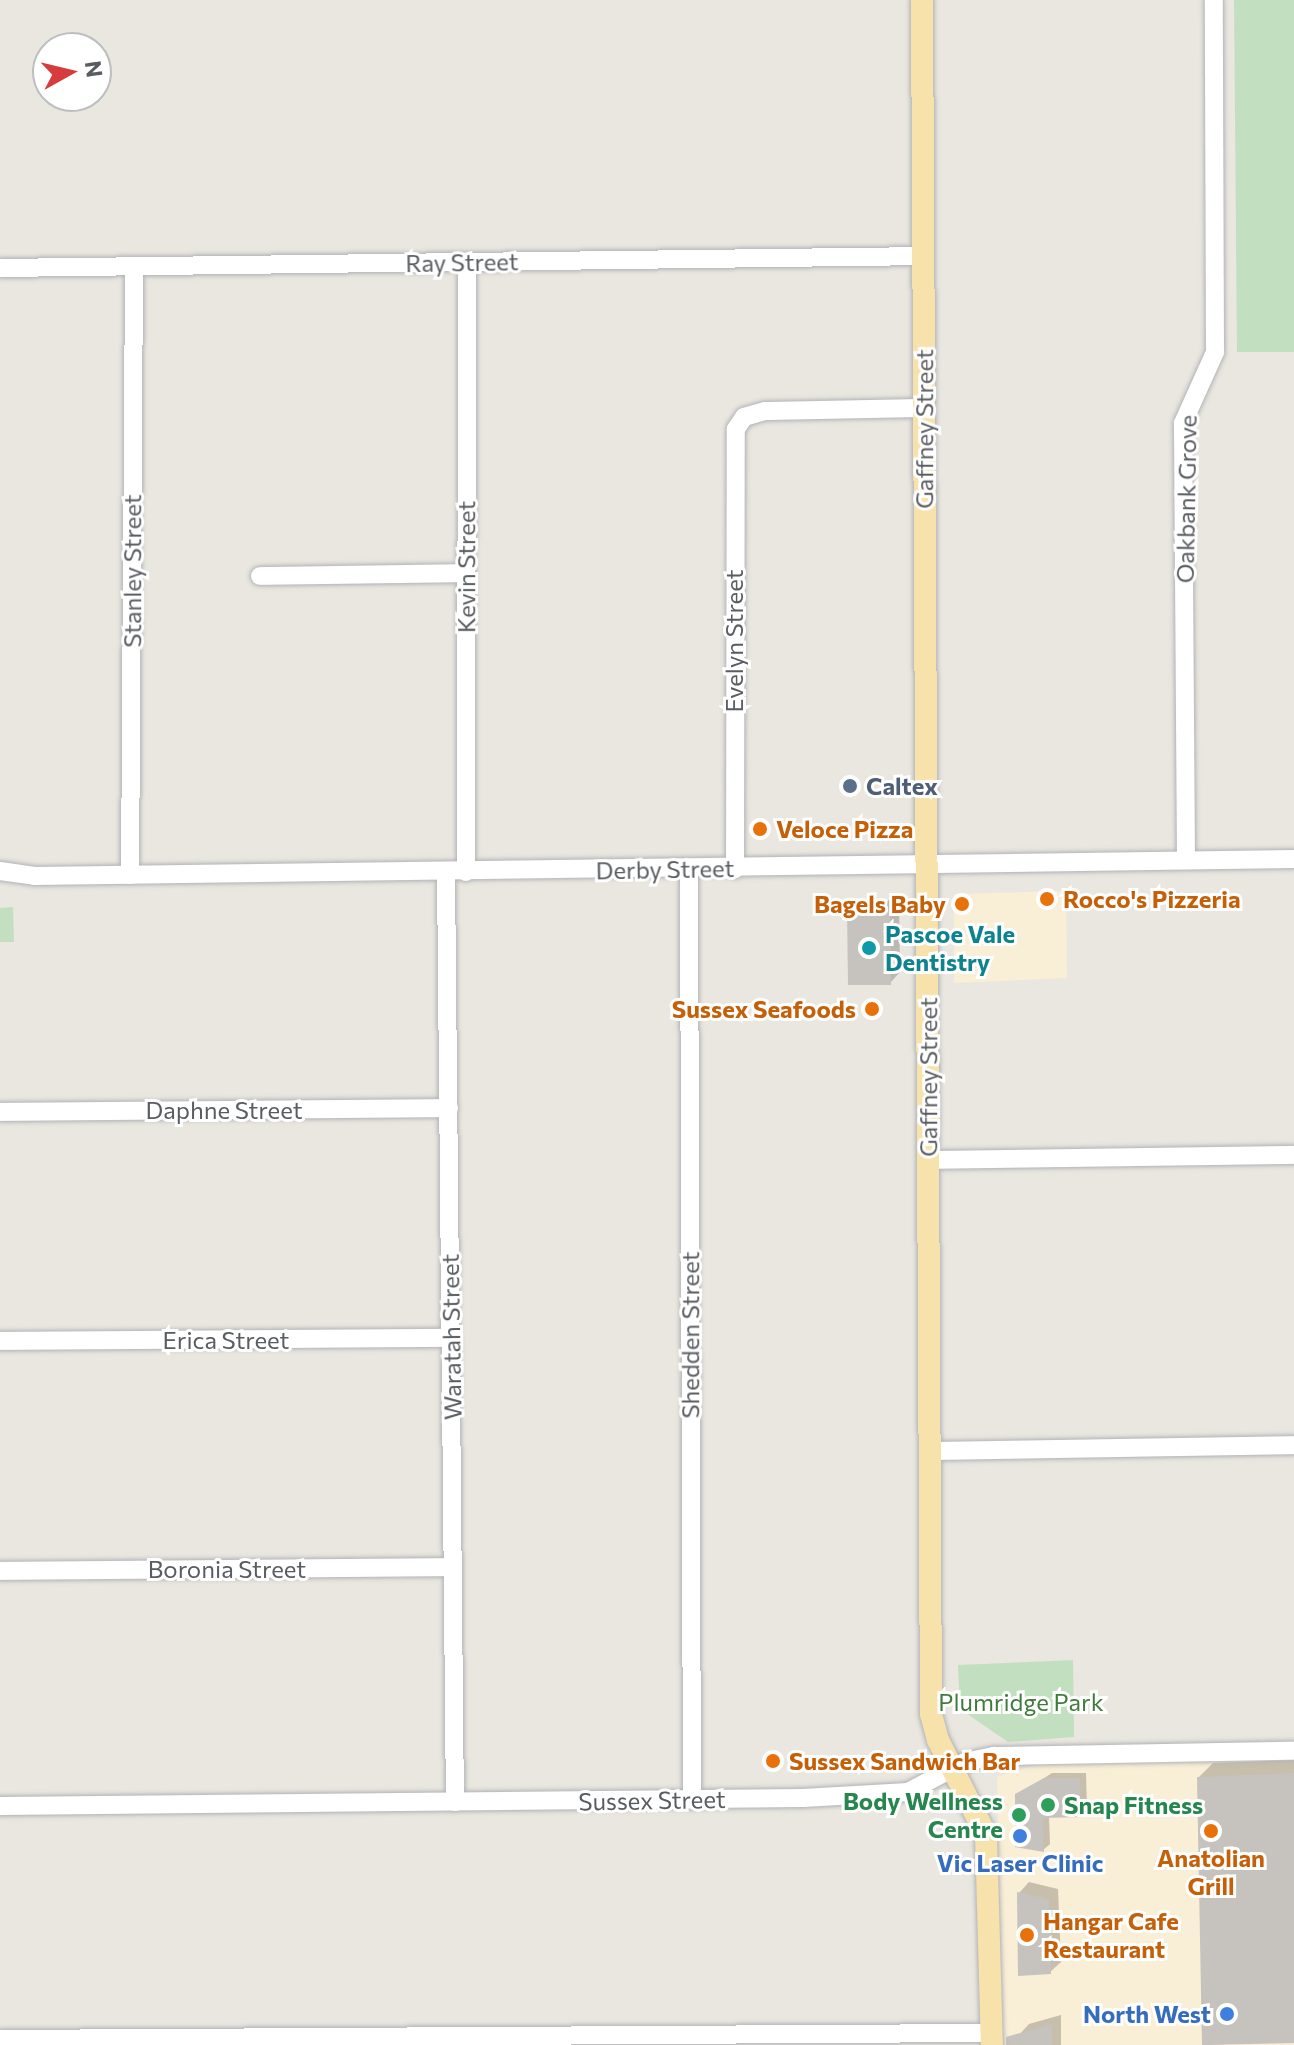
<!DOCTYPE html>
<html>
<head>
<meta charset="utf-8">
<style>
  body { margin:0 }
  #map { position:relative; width:1294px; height:2045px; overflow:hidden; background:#eae7e0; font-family:Commissioner,sans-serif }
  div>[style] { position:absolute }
  .commercial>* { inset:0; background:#f9eed6 }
  .green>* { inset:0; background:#c2e0bf }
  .shadow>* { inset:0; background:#0003 }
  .building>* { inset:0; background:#c6c2be }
  .roads { filter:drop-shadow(0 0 2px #b1b3b7) drop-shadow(0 0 2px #b1b3b7) }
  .minor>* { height:18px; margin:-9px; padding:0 9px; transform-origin:9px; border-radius:9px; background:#fff }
  .major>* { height:22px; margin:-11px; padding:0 11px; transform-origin:11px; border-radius:11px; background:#f6e2aa }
  .dots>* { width:22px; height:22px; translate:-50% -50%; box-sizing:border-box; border:4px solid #fff; border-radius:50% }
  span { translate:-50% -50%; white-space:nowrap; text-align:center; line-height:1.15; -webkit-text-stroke:6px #fff; paint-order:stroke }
  .street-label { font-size:24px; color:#595c60 }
  .service-label { font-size:24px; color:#4e5e75; font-weight:700 }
  .left { translate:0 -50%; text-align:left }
  .food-label { font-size:24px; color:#c56008; font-weight:700 }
  .right { translate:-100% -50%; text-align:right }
  .culture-label { font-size:24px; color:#0d838f; font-weight:700 }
  .park-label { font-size:24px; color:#3f7c3c }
  .leisure-label { font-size:24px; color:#27864d; font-weight:700 }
  .shop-label { font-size:24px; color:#366cbe; font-weight:700 }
  .north { position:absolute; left:32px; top:32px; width:80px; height:80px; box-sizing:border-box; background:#fff; border:2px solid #bdbebf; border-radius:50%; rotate:82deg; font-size:22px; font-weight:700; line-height:32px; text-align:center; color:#595c60 }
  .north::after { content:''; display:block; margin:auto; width:28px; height:36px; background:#d63b3d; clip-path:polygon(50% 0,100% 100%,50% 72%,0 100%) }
</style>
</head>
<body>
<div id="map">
  <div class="commercial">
    <i style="clip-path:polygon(1066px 891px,1067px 978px,954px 983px,954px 894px)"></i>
    <i style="clip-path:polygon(1294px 1759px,1294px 2045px,1002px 2045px,997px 1777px,1044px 1762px)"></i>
  </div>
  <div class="green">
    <i style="clip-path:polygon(1234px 0,1294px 0,1294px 352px,1237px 352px)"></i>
    <i style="clip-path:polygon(13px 907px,14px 942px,0 942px,0 908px)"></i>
    <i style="clip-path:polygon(1073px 1660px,1074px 1737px,1008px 1742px,960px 1709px,958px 1665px)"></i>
  </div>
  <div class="shadow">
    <i style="clip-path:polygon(899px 900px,900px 972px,890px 983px,849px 911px,860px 901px)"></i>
    <i style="clip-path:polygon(1294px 1760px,1294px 2041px,1204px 2045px,1199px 1777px,1213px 1763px)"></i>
    <i style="clip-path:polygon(1052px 1773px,1086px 1773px,1087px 1808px,1080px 1815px,1049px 1816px,1050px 1844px,1043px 1850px,1017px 1795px)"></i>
    <i style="clip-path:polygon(1029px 1882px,1058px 1889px,1061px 1962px,1050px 1972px,1019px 1893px)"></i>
    <i style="clip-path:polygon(1061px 2015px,1061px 2045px,1019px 2045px,1019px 2035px,1029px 2024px)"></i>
  </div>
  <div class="building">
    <i style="clip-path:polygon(890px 910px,891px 985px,848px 985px,847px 911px)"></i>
    <i style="clip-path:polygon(1294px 1773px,1294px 2043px,1202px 2045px,1197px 1777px)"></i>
    <i style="clip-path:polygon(1044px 1778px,1080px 1778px,1081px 1817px,1043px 1818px,1044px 1852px,1015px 1847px,1015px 1794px)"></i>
    <i style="clip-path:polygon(1017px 1892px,1049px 1899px,1051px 1974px,1018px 1976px)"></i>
    <i style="clip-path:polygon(1052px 2024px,1052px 2045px,1006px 2045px,1006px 2037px)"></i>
  </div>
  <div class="roads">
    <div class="minor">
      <i style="left:0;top:268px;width:924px;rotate:-0.74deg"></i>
      <i style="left:260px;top:576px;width:206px;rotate:-0.8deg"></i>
      <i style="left:1186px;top:860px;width:437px;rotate:-90.4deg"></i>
      <i style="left:1183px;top:423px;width:78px;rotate:-65.7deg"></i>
      <i style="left:1215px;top:352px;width:352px;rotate:-90.2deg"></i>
      <i style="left:689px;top:869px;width:931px;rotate:89.82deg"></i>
      <i style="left:735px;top:869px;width:440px;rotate:-89.9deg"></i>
      <i style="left:736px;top:429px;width:14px;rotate:-56deg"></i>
      <i style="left:744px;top:417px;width:22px;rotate:-16deg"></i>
      <i style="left:765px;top:411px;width:159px;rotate:-1.1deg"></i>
      <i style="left:0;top:871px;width:35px;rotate:8deg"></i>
      <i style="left:35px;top:876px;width:1259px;rotate:-0.77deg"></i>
      <i style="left:446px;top:872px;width:930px;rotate:89.45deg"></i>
      <i style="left:466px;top:872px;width:610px;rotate:-89.91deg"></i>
      <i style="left:130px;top:875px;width:608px;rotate:-89.62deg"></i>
      <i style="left:0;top:1112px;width:449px;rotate:-0.5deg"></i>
      <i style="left:928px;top:1160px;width:366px;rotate:-0.8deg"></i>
      <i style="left:0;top:1341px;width:451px;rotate:-0.4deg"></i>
      <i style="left:928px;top:1451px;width:366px;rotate:-0.9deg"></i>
      <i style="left:0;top:1571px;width:453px;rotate:-0.5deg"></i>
      <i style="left:0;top:1806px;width:803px;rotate:-0.57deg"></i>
      <i style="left:803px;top:1798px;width:105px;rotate:-3.3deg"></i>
      <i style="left:908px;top:1792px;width:64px;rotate:-27.8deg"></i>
      <i style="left:965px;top:1762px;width:30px;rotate:-12deg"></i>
      <i style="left:994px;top:1756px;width:300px;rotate:-1deg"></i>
      <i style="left:0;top:2039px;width:991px;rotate:-0.35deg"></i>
    </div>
    <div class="major">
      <i style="left:922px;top:0;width:1714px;rotate:89.7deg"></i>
      <i style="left:931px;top:1714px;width:27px;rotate:75deg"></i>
      <i style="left:938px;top:1740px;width:106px;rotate:63.2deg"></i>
      <i style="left:986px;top:1835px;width:210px;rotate:88.4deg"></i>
    </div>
  </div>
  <div class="dots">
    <i style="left:850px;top:786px;background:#5c6f8a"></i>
    <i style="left:760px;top:829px;background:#e8710a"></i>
    <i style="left:1047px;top:899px;background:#e8710a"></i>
    <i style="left:962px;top:904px;background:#e8710a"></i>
    <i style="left:869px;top:948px;background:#0f9aa8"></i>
    <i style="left:872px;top:1009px;background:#e8710a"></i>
    <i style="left:773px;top:1761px;background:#e8710a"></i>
    <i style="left:1048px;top:1805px;background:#2e9e5b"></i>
    <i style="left:1019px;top:1815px;background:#2e9e5b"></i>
    <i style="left:1211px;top:1831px;background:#e8710a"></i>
    <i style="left:1020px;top:1836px;background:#3f7fe0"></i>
    <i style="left:1027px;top:1935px;background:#e8710a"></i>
    <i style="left:1227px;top:2014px;background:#3f7fe0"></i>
  </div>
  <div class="street-label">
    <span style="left:462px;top:262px;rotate:-1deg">Ray Street</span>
    <span style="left:924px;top:429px;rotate:-90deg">Gaffney Street</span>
    <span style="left:1186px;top:499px;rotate:-89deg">Oakbank Grove</span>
    <span style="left:466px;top:567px;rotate:-90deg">Kevin Street</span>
    <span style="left:132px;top:571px;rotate:-90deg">Stanley Street</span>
    <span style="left:734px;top:641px;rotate:-90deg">Evelyn Street</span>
    <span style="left:665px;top:869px;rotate:-1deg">Derby Street</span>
    <span style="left:928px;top:1077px;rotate:-90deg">Gaffney Street</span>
    <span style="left:224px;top:1110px">Daphne Street</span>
    <span style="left:690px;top:1335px;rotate:-90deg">Shedden Street</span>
    <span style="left:451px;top:1337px;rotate:-91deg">Waratah Street</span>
    <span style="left:226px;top:1340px">Erica Street</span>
    <span style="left:227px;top:1569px">Boronia Street</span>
    <span style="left:652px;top:1800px;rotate:-1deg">Sussex Street</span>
  </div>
  <div class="service-label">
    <span class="left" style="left:866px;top:786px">Caltex</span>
  </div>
  <div class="food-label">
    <span class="left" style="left:776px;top:829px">Veloce Pizza</span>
    <span class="left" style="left:1063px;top:899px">Rocco's Pizzeria</span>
    <span class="right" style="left:946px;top:904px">Bagels Baby</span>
    <span class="right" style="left:856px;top:1009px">Sussex Seafoods</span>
    <span class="left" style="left:789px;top:1761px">Sussex Sandwich Bar</span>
    <span style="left:1211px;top:1872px">Anatolian<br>Grill</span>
    <span class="left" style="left:1043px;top:1935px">Hangar Cafe<br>Restaurant</span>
  </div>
  <div class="culture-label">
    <span class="left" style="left:885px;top:948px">Pascoe Vale<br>Dentistry</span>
  </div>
  <div class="park-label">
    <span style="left:1021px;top:1702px">Plumridge Park</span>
  </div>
  <div class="leisure-label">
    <span class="right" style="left:1003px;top:1815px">Body Wellness<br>Centre</span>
    <span class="left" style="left:1064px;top:1805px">Snap Fitness</span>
  </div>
  <div class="shop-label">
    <span style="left:1020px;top:1863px">Vic Laser Clinic</span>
    <span class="right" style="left:1211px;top:2014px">North West</span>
  </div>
  <div class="north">N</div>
</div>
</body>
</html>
